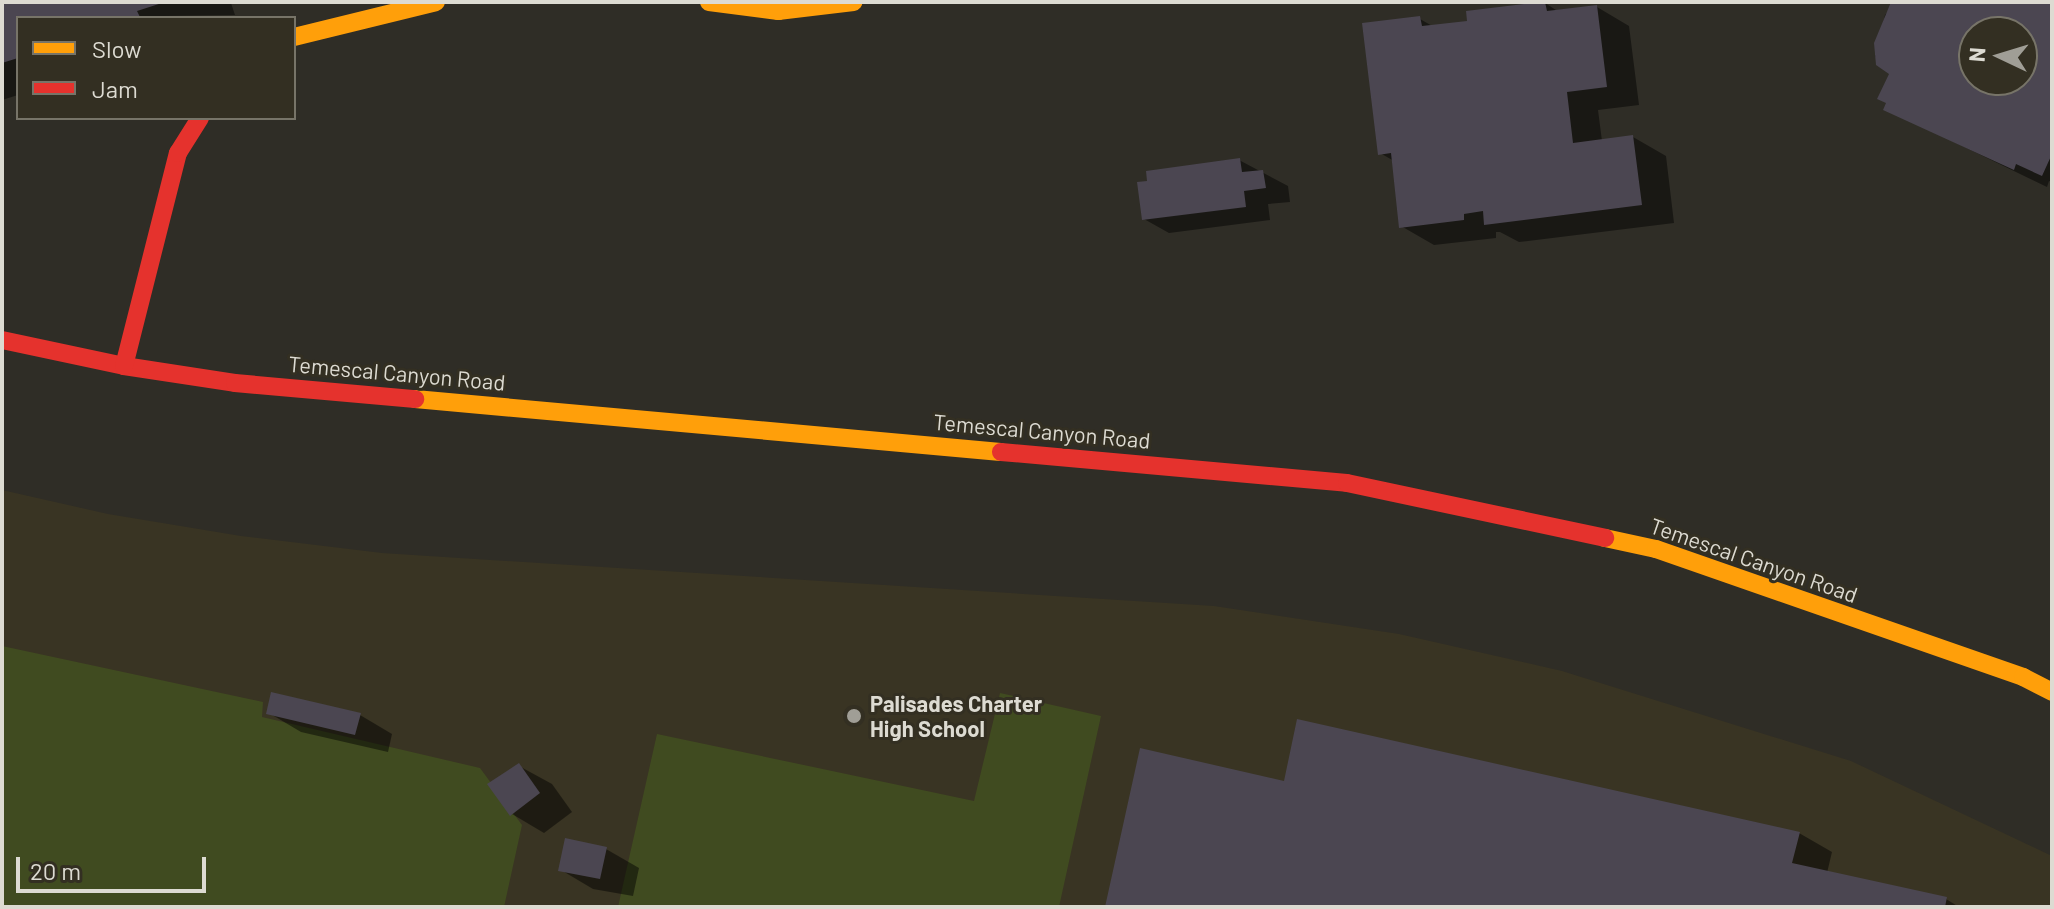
<!DOCTYPE html>
<html>
<head>
<meta charset="utf-8">
<style>
  body { margin:0 }
  #map { position:relative; width:2054px; height:909px; overflow:hidden; background:#2f2d26; font-family:Barlow,sans-serif }
  div>[style] { position:absolute }
  .built>* { inset:0; background:#393423 }
  .green>* { inset:0; background:#404b20 }
  .shadow>* { inset:0; background:#0007 }
  .building>* { inset:0; background:#4b4651 }
  .slow>* { height:18px; margin:-9px; padding:0 9px; transform-origin:9px; border-radius:9px; background:#ff9f0a }
  .jam>* { height:18px; margin:-9px; padding:0 9px; transform-origin:9px; border-radius:9px; background:#e5322d }
  .dots>* { width:22px; height:22px; translate:-50% -50%; box-sizing:border-box; border:4px solid #332f22; border-radius:50% }
  span { translate:-50% -50%; white-space:nowrap; text-align:center; line-height:1.15; -webkit-text-stroke:6px #332f22; paint-order:stroke }
  .street-label { font-size:22px; color:#dddbd2 }
  .poi-label { font-size:22px; color:#dddbd2; font-weight:700 }
  .left { translate:0 -50%; text-align:left }
  .frame { position:absolute; inset:0; border:4px solid #dddbd2; pointer-events:none }
  .legend { position:absolute; left:16px; top:16px; width:280px; height:104px; box-sizing:border-box; background:#332f22; border:2px solid #777468; margin:0; padding:10px 14px; list-style:none; font-size:24px; color:#dddbd2 }
  .legend li { display:flex; align-items:center; gap:16px; height:40px }
  .legend b { width:40px; border:2px solid #777468 }
  .north { position:absolute; left:1958px; top:16px; width:80px; height:80px; box-sizing:border-box; background:#332f22; border:2px solid #777468; border-radius:50%; rotate:274deg; font-size:22px; font-weight:700; line-height:32px; text-align:center; color:#dddbd2 }
  .north::after { content:''; display:block; margin:auto; width:28px; height:36px; background:#a09e96; clip-path:polygon(50% 0,100% 100%,50% 72%,0 100%) }
  .scale { position:absolute; left:16px; top:857px; width:190px; height:36px; box-sizing:border-box; border:4px solid #dddbd2; border-top:0; padding-left:10px; font-size:24px; line-height:28px; white-space:nowrap; color:#dddbd2; -webkit-text-stroke:6px #332f22; paint-order:stroke }
</style>
</head>
<body>
<div id="map">
  <div class="built">
    <i style="clip-path:polygon(2px 490px,108px 514px,241px 536px,382px 553px,1214px 606px,1399px 634px,1562px 671px,1851px 761px,2052px 856px,2052px 907px,2px 907px)"></i>
  </div>
  <div class="green">
    <i style="clip-path:polygon(2px 646px,263px 702px,262px 717px,480px 768px,522px 825px,504px 907px,2px 907px)"></i>
    <i style="clip-path:polygon(1000px 693px,1101px 716px,1059px 907px,618px 907px,657px 734px,974px 801px)"></i>
  </div>
  <div class="shadow">
    <i style="clip-path:polygon(2px 2px,235px 2px,231px 3px,235px 15px,18px 18px,18px 95px,2px 100px)"></i>
    <i style="clip-path:polygon(evenodd,1895px 2px,2052px 2px,2052px 182px,2049px 181px,2047px 187px,1886px 109px,1891px 73px,1875px 56px,1885px 15px,1895px 2px,1974px 32px,2022px 32px,2022px 80px,1974px 80px,1974px 32px)"></i>
    <i style="clip-path:polygon(1545px 3px,1559px 12px,1597px 7px,1629px 26px,1639px 105px,1598px 110px,1602px 141px,1633px 137px,1666px 156px,1674px 223px,1519px 242px,1500px 232px,1496px 232px,1496px 238px,1434px 245px,1401px 226px,1394px 161px,1380px 153px,1420px 19px,1434px 27px,1469px 22px)"></i>
    <i style="clip-path:polygon(1239px 160px,1288px 186px,1290px 202px,1268px 204px,1270px 220px,1169px 233px,1144px 219px)"></i>
    <i style="clip-path:polygon(269px 713px,360px 715px,392px 734px,388px 752px,301px 732px)"></i>
    <i style="clip-path:polygon(519px 766px,552px 784px,572px 812px,544px 833px,512px 814px)"></i>
    <i style="clip-path:polygon(1286px 784px,1799px 833px,1832px 852px,1827px 873px,1946px 899px,1959px 907px,1107px 907px)"></i>
    <i style="clip-path:polygon(606px 849px,639px 868px,633px 896px,593px 889px,561px 870px)"></i>
  </div>
  <div class="building">
    <i style="clip-path:polygon(2px 2px,162px 2px,162px 3px,137px 11px,140px 17px,137px 18px,18px 18px,18px 58px,2px 63px)"></i>
    <i style="clip-path:polygon(1540px 2px,1545px 2px,1547px 11px,1597px 5px,1607px 87px,1567px 92px,1573px 143px,1633px 135px,1642px 205px,1484px 225px,1483px 211px,1464px 214px,1464px 220px,1399px 228px,1391px 153px,1378px 155px,1362px 23px,1420px 16px,1422px 26px,1467px 21px,1466px 11px)"></i>
    <i style="clip-path:polygon(evenodd,1891px 2px,2052px 2px,2052px 154px,2042px 176px,2016px 164px,2014px 170px,1883px 110px,1886px 103px,1877px 99px,1889px 74px,1876px 65px,1874px 43px,1891px 2px,1974px 32px,2022px 32px,2022px 80px,1974px 80px,1974px 32px)"></i>
    <i style="clip-path:polygon(1240px 158px,1242px 172px,1263px 170px,1266px 188px,1244px 191px,1246px 207px,1142px 220px,1137px 182px,1147px 181px,1146px 171px)"></i>
    <i style="clip-path:polygon(271px 692px,361px 713px,355px 735px,266px 714px)"></i>
    <i style="clip-path:polygon(1297px 719px,1800px 832px,1792px 863px,1947px 897px,1945px 907px,1105px 907px,1140px 748px,1284px 781px)"></i>
    <i style="clip-path:polygon(519px 763px,540px 793px,510px 816px,487px 784px)"></i>
    <i style="clip-path:polygon(565px 838px,607px 847px,600px 879px,558px 871px)"></i>
  </div>
  <div class="slow">
    <i style="left:709px;top:2px;width:70px;rotate:7.4deg"></i>
    <i style="left:778px;top:11px;width:76px;rotate:-6.8deg"></i>
    <i style="left:294px;top:37px;width:146px;rotate:-13.8deg"></i>
    <i style="left:415px;top:399px;width:588px;rotate:5.17deg"></i>
    <i style="left:1605px;top:538px;width:52px;rotate:12.2deg"></i>
    <i style="left:1656px;top:549px;width:389px;rotate:19.2deg"></i>
    <i style="left:2023px;top:677px;width:33px;rotate:27deg"></i>
  </div>
  <div class="jam">
    <i style="left:2px;top:340px;width:125px;rotate:12deg"></i>
    <i style="left:124px;top:366px;width:112px;rotate:8.7deg"></i>
    <i style="left:235px;top:383px;width:181px;rotate:5.1deg"></i>
    <i style="left:124px;top:366px;width:220px;rotate:-75.8deg"></i>
    <i style="left:178px;top:153px;width:41px;rotate:-57.8deg"></i>
    <i style="left:1001px;top:452px;width:347px;rotate:5.1deg"></i>
    <i style="left:1347px;top:483px;width:264px;rotate:12deg"></i>
  </div>
  <div class="dots">
    <i style="left:854px;top:716px;background:#a09e96"></i>
  </div>
  <div class="street-label">
    <span style="left:397px;top:373px;rotate:5deg">Temescal Canyon Road</span>
    <span style="left:1042px;top:431px;rotate:5deg">Temescal Canyon Road</span>
    <span style="left:1754px;top:560px;rotate:19deg">Temescal Canyon Road</span>
  </div>
  <div class="poi-label">
    <span class="left" style="left:870px;top:716px">Palisades Charter<br>High School</span>
  </div>
  <div class="frame"></div>
  <ul class="legend">
  <li><b style="height:10px;background:#ff9f0a"></b>Slow</li>
  <li><b style="height:10px;background:#e5322d"></b>Jam</li>
  </ul>
  <div class="north">N</div>
  <div class="scale">20 m</div>
</div>
</body>
</html>
